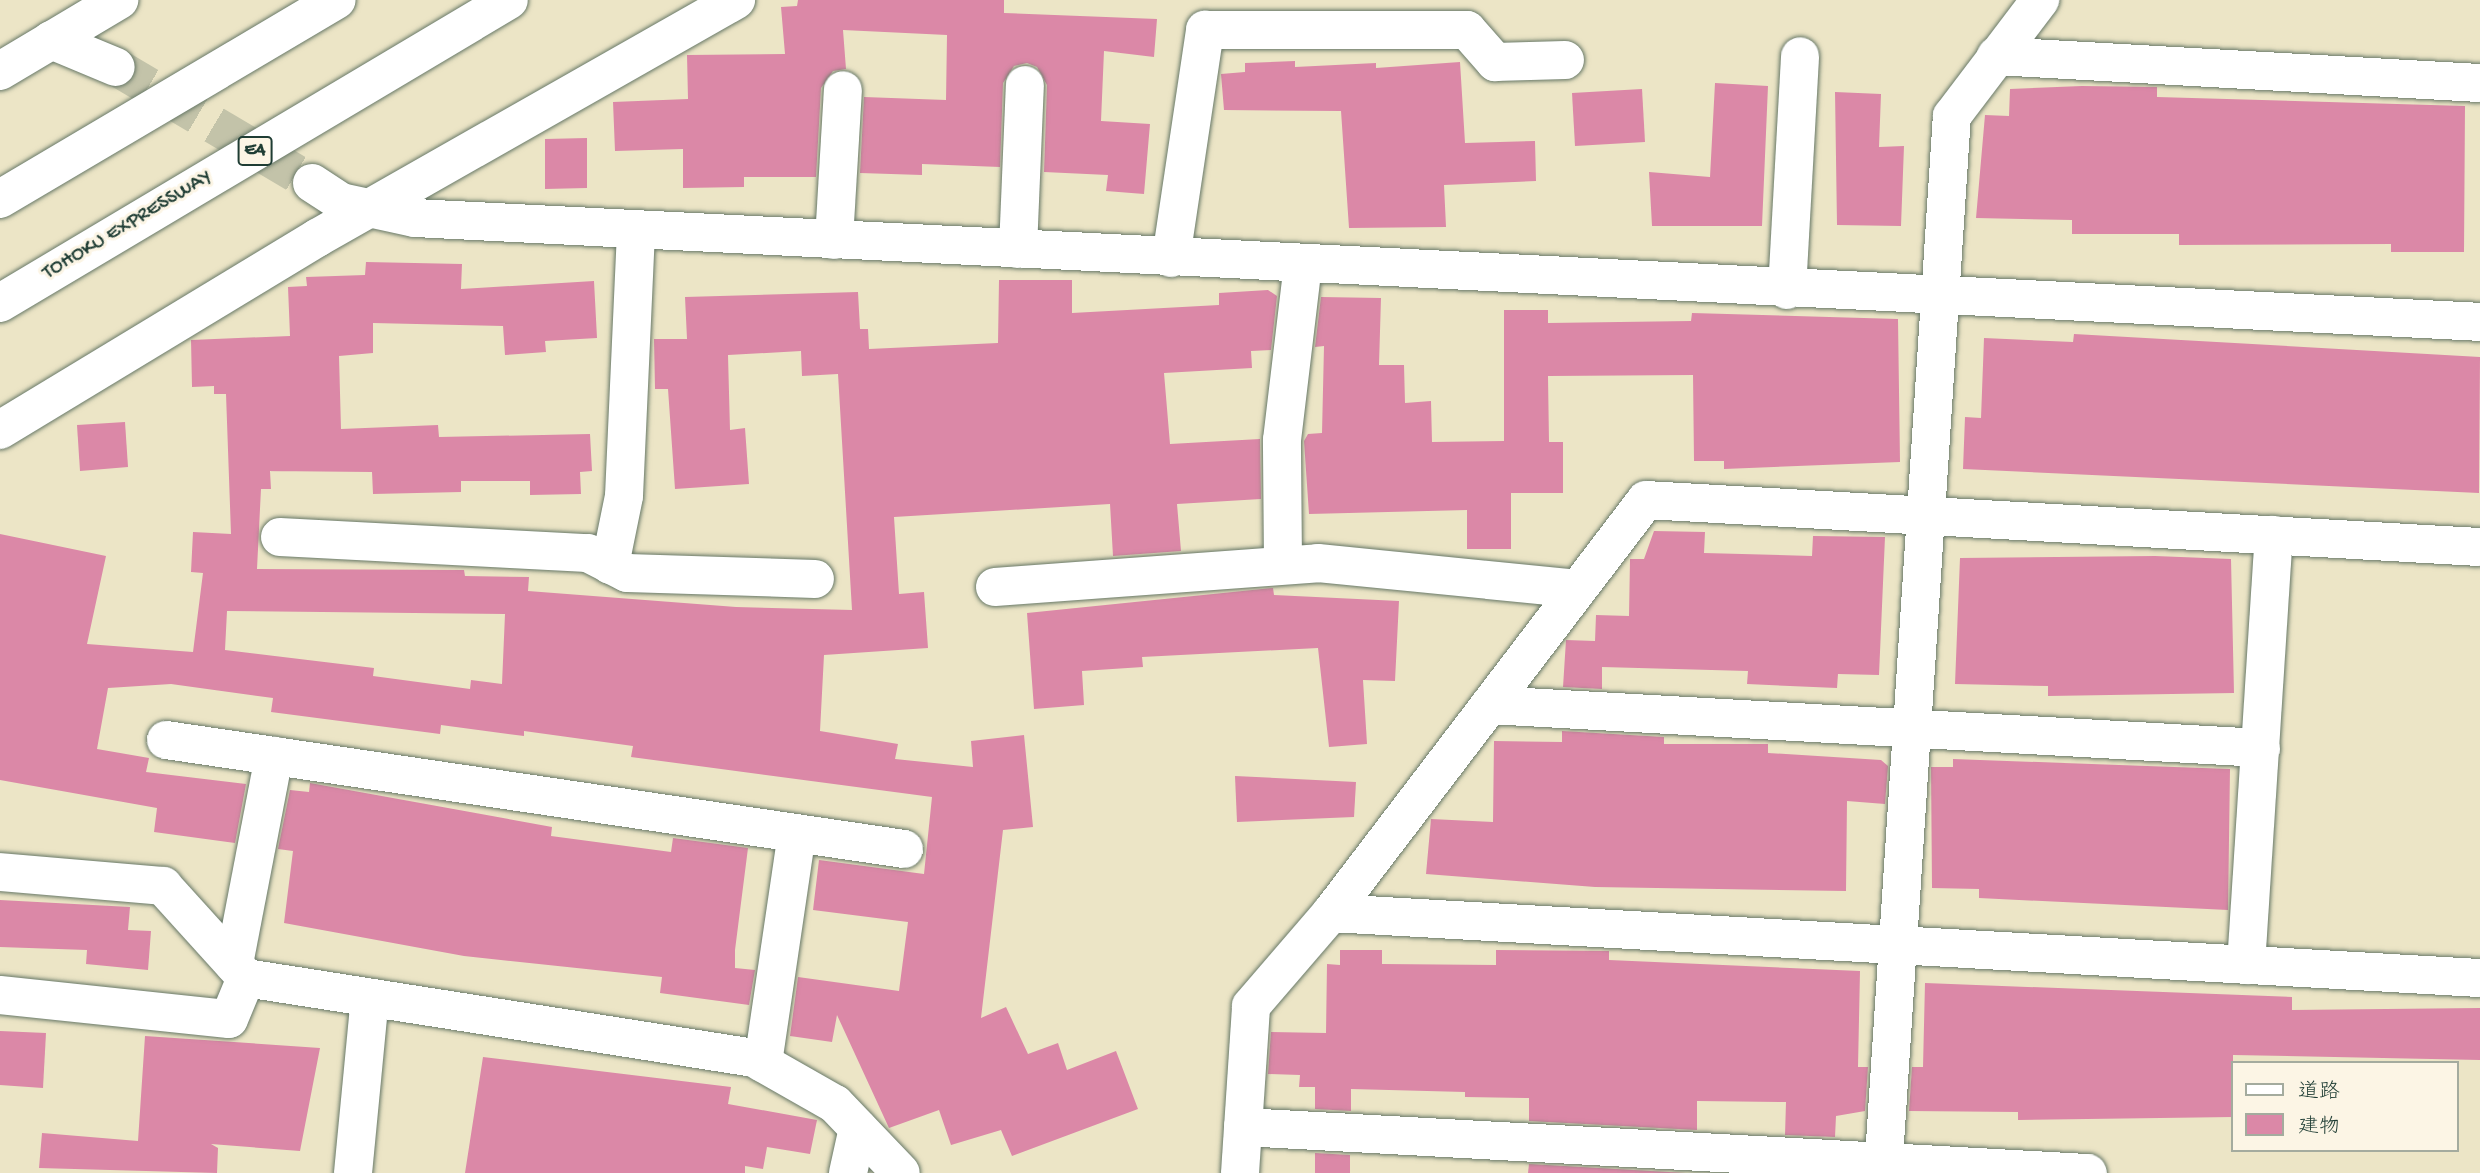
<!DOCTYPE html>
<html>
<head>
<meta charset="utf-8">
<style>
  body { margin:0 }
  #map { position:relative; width:2480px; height:1173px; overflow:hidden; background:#ece5c6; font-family:"Gochi Hand","Klee One",sans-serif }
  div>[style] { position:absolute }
  .building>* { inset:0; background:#db88a7 }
  .minor-tunnel>* { height:38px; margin-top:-19px; transform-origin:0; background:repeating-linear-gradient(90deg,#c3c3a9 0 38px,transparent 0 57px) }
  .roads { filter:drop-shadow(0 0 2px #677867) drop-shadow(0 0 2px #677867) }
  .minor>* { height:38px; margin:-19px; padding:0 19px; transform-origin:19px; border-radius:19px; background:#fff }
  .highway>* { height:38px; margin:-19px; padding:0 19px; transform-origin:19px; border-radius:19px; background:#fff }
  span { translate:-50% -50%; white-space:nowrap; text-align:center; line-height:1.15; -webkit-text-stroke:6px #fcf5e5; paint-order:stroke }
  .shield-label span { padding:2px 5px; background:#fcf5e5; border:2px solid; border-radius:5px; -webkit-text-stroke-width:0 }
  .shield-label { font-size:19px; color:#1f3d34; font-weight:700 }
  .street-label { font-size:21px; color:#1f3d34 }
  .legend { position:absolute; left:2231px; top:1061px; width:228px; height:91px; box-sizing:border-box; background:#fcf5e5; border:2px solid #a4ab9e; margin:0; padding:9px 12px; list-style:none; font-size:21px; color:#1f3d34 }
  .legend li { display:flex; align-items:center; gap:14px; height:35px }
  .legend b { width:35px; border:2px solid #a4ab9e }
</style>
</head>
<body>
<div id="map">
  <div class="building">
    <i style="clip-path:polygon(798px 0,1004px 0,1004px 13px,1157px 19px,1154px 57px,1104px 51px,1101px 121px,1150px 124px,1144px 194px,1106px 191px,1108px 175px,1044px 172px,1047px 85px,1037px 67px,1027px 63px,1014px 66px,1003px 83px,1000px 167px,922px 164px,922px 175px,860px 173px,864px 97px,946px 100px,947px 35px,843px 30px,846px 69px,833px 71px,821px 88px,816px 177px,744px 177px,744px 187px,683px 188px,683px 149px,615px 151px,613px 102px,688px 99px,687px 55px,785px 54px,781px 7px,797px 6px)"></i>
    <i style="clip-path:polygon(1295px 61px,1295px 67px,1376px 63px,1376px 68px,1460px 62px,1465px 143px,1535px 141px,1536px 181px,1444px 185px,1446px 227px,1349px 228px,1341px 111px,1224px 110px,1221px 74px,1245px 72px,1245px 63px)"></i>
    <i style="clip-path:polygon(1715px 83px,1768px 86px,1762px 226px,1652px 226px,1649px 172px,1710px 177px)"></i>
    <i style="clip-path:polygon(2082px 86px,2157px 87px,2157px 97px,2465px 106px,2464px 252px,2391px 252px,2391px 244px,2179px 245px,2179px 234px,2072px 234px,2072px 220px,1976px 218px,1985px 115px,2009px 116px,2010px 89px)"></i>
    <i style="clip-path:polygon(1642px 89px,1645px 142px,1575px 146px,1572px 93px)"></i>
    <i style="clip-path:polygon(1835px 92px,1881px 94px,1879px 147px,1904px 146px,1901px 226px,1837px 225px)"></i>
    <i style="clip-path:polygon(587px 138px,587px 188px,545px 189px,545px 139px)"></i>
    <i style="clip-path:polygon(evenodd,366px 262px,462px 264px,461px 289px,594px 281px,597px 338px,545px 341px,546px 352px,505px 355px,503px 326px,373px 323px,373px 353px,339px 356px,341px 429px,438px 425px,439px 437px,590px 434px,592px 471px,580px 472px,581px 494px,530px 495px,530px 481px,461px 481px,461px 492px,373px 494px,372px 472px,270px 471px,271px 489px,261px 489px,257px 569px,464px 570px,465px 576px,529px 577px,528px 591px,736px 607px,852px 610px,838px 374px,802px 376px,801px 351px,728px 355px,730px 430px,745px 428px,749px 484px,675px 489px,668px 389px,655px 389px,654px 339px,687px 339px,685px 297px,858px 292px,860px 329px,868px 329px,869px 349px,998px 343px,999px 280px,1072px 280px,1072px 313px,1219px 305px,1219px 293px,1268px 290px,1277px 296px,1271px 350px,1251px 351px,1252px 368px,1164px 373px,1170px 444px,1260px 439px,1261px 499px,1177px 504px,1181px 551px,1113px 556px,1110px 504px,894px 517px,899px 594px,924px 592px,928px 648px,824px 655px,820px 731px,898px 744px,895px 759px,973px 767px,971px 741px,1024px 735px,1033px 827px,1003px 830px,981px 1018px,1006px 1007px,1028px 1054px,1058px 1043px,1067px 1070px,1116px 1051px,1138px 1109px,1012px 1156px,1001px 1130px,951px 1145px,939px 1110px,889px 1128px,837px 1015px,832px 1042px,790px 1036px,798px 977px,899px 991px,908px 922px,813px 910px,819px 860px,924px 874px,932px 797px,631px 757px,633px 746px,524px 731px,524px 736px,441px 725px,440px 734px,271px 712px,273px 698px,171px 684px,108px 688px,97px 749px,149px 758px,146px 772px,246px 784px,235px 843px,154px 832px,157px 808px,0 780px,0 534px,106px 556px,87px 644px,193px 652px,203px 573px,191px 572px,193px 532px,231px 534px,226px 394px,214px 394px,214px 386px,192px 387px,191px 340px,290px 336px,288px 287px,307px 286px,306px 277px,365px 275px,366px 262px,227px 611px,505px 614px,502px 684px,471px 680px,470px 689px,373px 676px,374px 668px,225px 650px,227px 611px)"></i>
    <i style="clip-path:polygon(1321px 297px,1381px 298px,1379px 365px,1404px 365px,1405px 403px,1431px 401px,1432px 442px,1504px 441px,1504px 310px,1548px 310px,1548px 323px,1691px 321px,1692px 313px,1898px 319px,1900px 462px,1724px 469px,1724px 461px,1694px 461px,1693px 375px,1548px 376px,1549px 442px,1563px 442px,1563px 493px,1511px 493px,1511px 549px,1467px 549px,1467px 510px,1309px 514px,1304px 441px,1308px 434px,1322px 433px,1324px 346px,1315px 347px)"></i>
    <i style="clip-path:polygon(2074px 334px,2480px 357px,2479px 493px,1963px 469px,1965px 417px,1981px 418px,1984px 338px,2073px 342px)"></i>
    <i style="clip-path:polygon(125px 422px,128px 467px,80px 471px,77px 425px)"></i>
    <i style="clip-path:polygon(1654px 531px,1705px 532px,1704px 553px,1812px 556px,1813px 536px,1885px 537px,1879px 675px,1838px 674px,1837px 688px,1747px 684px,1748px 671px,1602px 667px,1602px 689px,1563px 687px,1566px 640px,1595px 641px,1596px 615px,1629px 616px,1630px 559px,1644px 559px)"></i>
    <i style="clip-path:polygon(2155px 556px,2231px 559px,2234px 693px,2048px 696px,2048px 686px,1955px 684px,1960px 558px)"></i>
    <i style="clip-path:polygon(1273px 588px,1274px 595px,1399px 601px,1395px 681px,1363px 680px,1367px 744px,1329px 747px,1318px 648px,1142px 657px,1143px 667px,1082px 671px,1084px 705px,1034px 709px,1027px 613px)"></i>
    <i style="clip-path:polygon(1562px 731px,1664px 737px,1664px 744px,1768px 744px,1768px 753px,1881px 760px,1888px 766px,1885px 804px,1847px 801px,1846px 891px,1595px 887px,1426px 874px,1431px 819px,1493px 822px,1494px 741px,1562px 742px)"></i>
    <i style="clip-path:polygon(1953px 759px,2230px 769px,2228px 910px,1979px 898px,1979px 889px,1932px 888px,1931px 767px,1953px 767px)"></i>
    <i style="clip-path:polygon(1235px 776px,1356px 782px,1354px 817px,1237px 822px)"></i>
    <i style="clip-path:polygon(310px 783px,552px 827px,551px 836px,671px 852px,673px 838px,748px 848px,735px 950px,735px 968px,755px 970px,749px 1005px,660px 993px,662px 977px,464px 956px,284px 923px,293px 851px,278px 849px,290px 790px,309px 792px)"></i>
    <i style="clip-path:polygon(0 900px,130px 907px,128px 930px,151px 931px,148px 970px,86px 964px,87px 950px,0 947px)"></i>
    <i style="clip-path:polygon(1340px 950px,1382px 950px,1382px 964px,1496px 965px,1496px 950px,1609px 951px,1609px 960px,1860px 971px,1858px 1067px,1868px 1067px,1865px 1111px,1836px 1116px,1835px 1137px,1785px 1135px,1786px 1102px,1697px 1101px,1697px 1130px,1529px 1121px,1529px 1098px,1465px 1097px,1465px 1092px,1351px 1089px,1351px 1111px,1315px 1109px,1315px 1087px,1299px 1087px,1300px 1075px,1268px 1074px,1271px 1032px,1326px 1033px,1327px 964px,1340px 965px)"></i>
    <i style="clip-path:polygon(1925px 983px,2292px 997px,2292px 1010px,2480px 1008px,2480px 1060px,2233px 1055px,2233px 1117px,2018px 1120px,2018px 1112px,1909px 1111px,1912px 1067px,1923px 1067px)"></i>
    <i style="clip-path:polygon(0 1031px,46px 1033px,43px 1088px,0 1085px)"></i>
    <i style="clip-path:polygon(145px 1036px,320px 1048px,300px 1151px,211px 1144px,218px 1148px,217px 1173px,39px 1168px,42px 1133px,138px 1141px)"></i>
    <i style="clip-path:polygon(483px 1057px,731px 1087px,728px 1104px,817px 1120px,810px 1154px,767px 1147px,763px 1169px,745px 1166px,745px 1173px,465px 1173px)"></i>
    <i style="clip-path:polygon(1315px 1153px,1350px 1155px,1350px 1173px,1315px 1173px)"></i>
    <i style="clip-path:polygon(1529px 1164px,1686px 1173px,1528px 1173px)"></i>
  </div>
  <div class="minor-tunnel">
    <i style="left:116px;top:67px;width:228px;rotate:30.6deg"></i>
  </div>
  <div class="roads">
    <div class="minor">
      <i style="left:51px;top:40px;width:70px;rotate:22.6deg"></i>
      <i style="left:1996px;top:56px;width:485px;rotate:3.2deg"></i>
      <i style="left:0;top:71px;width:139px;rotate:-30.8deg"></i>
      <i style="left:312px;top:183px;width:35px;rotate:33deg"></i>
      <i style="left:341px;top:202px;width:76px;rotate:12.2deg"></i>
      <i style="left:415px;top:218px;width:2068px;rotate:2.88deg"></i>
      <i style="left:834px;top:240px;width:150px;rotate:-86.6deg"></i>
      <i style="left:1018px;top:249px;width:164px;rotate:-87.6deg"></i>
      <i style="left:1171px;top:258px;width:231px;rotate:-81.5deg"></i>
      <i style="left:1205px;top:30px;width:262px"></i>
      <i style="left:1467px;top:30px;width:43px;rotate:48.8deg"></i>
      <i style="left:1495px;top:62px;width:70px;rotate:-1.6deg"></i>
      <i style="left:1787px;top:290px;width:234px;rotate:-86.8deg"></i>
      <i style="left:0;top:430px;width:371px;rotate:-31.2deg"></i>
      <i style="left:317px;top:238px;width:482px;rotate:-29.6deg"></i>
      <i style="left:280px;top:537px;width:308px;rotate:3deg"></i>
      <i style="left:588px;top:553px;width:44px;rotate:27.1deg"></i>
      <i style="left:627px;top:573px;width:188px;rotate:1.8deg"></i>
      <i style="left:1283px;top:564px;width:124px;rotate:-90.5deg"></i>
      <i style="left:1282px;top:440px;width:177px;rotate:-83.2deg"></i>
      <i style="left:610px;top:565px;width:70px;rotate:-78.5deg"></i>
      <i style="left:624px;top:496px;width:266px;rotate:-87.4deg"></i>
      <i style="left:995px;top:587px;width:324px;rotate:-4.2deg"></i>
      <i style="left:1318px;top:563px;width:261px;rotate:5.7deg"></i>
      <i style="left:1490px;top:705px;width:772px;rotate:3.19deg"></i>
      <i style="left:166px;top:740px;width:746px;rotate:8.4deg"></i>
      <i style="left:0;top:872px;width:164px;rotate:4.9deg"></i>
      <i style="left:163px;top:886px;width:124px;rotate:47.9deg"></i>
      <i style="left:246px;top:978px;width:514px;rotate:8.95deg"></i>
      <i style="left:754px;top:1058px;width:93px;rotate:29.6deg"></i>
      <i style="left:835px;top:1104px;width:95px;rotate:46.3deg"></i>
      <i style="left:1331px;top:913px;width:1151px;rotate:3.24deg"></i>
      <i style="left:234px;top:964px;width:212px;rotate:-79.1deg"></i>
      <i style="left:2246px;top:965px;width:431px;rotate:-86.3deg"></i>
      <i style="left:0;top:995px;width:230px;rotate:6deg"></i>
      <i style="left:229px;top:1019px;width:44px;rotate:-67.5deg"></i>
      <i style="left:763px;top:1063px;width:232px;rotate:-81.6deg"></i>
      <i style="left:1243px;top:1127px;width:846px;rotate:3.12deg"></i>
      <i style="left:353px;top:1173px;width:176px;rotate:-84.5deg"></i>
      <i style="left:848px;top:1173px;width:46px;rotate:-77.5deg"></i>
      <i style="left:1240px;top:1173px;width:167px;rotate:-86.2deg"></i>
      <i style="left:1251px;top:1006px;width:123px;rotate:-49.3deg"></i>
      <i style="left:1331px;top:913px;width:519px;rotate:-52.67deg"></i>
      <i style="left:1646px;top:500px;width:835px;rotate:3.23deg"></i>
      <i style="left:1883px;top:1173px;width:1059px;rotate:-86.27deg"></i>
      <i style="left:1952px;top:116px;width:146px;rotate:-52.8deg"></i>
    </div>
    <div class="highway">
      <i style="left:0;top:199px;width:391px;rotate:-30.6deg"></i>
      <i style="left:0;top:303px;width:592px;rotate:-30.76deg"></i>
    </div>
  </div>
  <div class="shield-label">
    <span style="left:255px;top:151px">E4</span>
  </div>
  <div class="street-label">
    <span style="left:128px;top:226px;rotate:-31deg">TOHOKU EXPRESSWAY</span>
  </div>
  <ul class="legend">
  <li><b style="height:9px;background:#fff"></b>道路</li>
  <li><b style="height:19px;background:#db88a7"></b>建物</li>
  </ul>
</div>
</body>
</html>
